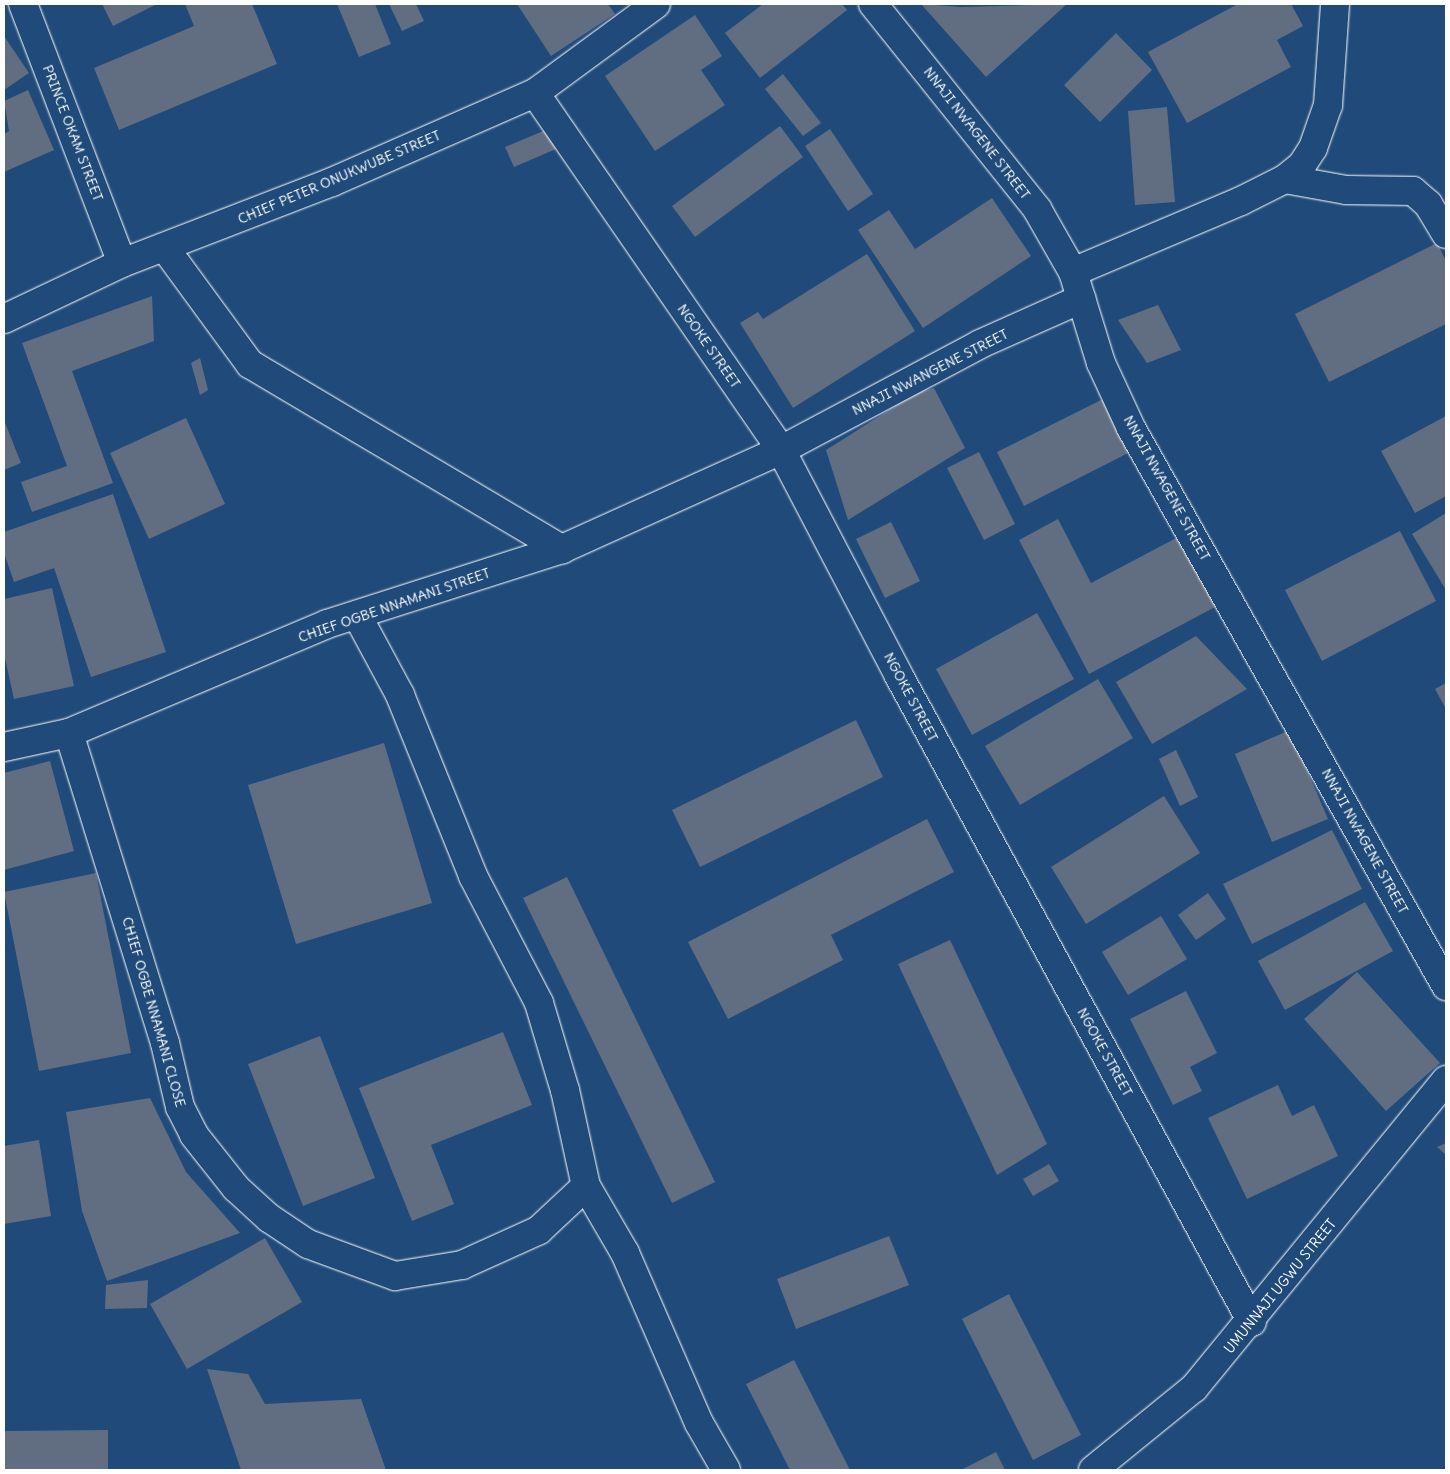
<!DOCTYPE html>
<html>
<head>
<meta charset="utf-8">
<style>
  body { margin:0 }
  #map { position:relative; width:1450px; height:1474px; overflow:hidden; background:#1f4a7a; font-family:Delius,sans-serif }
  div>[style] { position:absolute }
  .building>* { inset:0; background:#616e81 }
  .roads { filter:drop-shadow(0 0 1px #fff) drop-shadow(0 0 1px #fff) }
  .minor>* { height:28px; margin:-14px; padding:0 14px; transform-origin:14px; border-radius:14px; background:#1f4a7a }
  span { translate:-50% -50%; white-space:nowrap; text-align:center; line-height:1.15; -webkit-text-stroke:5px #1f4a7a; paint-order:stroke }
  .street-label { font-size:14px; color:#fff }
  .frame { position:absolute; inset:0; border:5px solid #fff; pointer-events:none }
</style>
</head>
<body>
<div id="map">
  <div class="building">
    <i style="clip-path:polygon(102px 4px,157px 4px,113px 26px)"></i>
    <i style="clip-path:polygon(185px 4px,252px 4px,277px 64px,119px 130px,94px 68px,194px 26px)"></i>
    <i style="clip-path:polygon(337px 4px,375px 4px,391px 44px,359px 57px)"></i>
    <i style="clip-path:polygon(389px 4px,416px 4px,424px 21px,402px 31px)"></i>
    <i style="clip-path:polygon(517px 4px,608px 4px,615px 14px,551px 56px)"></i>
    <i style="clip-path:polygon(763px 4px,842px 4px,847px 10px,760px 78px,725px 33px)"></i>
    <i style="clip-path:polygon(921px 4px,961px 7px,1067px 4px,986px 77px)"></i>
    <i style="clip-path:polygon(1238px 4px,1291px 4px,1303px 26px,1277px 40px,1291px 67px,1187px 123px,1148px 52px)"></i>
    <i style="clip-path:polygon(695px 15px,722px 56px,701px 70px,725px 105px,655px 151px,605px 76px)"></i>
    <i style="clip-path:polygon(1116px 33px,1152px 70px,1100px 122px,1064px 85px)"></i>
    <i style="clip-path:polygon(4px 36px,29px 73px,4px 90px)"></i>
    <i style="clip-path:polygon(783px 74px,821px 123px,803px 136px,765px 89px)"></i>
    <i style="clip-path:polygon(28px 90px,54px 150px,4px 172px,4px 134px,9px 131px,4px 101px)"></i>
    <i style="clip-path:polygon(1167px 107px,1175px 202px,1135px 205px,1128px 111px)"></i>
    <i style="clip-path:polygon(780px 126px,803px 157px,695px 237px,672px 206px)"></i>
    <i style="clip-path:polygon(548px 129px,556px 149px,514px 167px,505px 147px)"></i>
    <i style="clip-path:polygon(830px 129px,873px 194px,848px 211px,805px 146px)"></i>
    <i style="clip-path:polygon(992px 198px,1031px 256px,923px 328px,858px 230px,889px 210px,915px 249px)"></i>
    <i style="clip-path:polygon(1437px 243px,1446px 261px,1446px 324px,1329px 382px,1295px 314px)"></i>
    <i style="clip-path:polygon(867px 254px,915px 331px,793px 408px,740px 323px,758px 312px,763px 319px)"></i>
    <i style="clip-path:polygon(152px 296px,154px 341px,72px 371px,113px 483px,32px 512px,21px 482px,67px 466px,22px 343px)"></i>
    <i style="clip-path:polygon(1158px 305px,1181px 350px,1147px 363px,1118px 320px)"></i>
    <i style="clip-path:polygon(200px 358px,208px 390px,200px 395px,191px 363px)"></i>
    <i style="clip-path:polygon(934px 388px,965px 448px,848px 520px,826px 450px,916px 393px)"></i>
    <i style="clip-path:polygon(1103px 399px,1130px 452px,1024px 506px,997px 452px)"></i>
    <i style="clip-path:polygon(1446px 416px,1446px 496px,1415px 513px,1381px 451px)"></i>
    <i style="clip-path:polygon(186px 418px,225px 504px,149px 539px,110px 453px)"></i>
    <i style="clip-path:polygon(4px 420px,21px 463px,4px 470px)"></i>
    <i style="clip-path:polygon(979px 452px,1015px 524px,984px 540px,947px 468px)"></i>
    <i style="clip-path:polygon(113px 494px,166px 652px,91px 677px,54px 568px,14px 582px,4px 553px,4px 532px)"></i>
    <i style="clip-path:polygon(1446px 513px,1446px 590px,1412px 534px)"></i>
    <i style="clip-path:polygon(1058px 519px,1091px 583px,1180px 536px,1217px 606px,1089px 674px,1019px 540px)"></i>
    <i style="clip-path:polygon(891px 522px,920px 581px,885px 598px,856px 539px)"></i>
    <i style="clip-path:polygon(1400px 531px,1436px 601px,1322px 661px,1285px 590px)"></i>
    <i style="clip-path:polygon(52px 588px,74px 686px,14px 699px,4px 654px,4px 599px)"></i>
    <i style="clip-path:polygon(1037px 613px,1074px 679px,972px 735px,936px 669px)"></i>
    <i style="clip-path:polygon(1196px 636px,1247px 689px,1152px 744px,1116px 682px)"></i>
    <i style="clip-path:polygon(1098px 679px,1133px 738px,1020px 805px,985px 746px)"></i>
    <i style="clip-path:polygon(1446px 683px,1446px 709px,1435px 689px)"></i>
    <i style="clip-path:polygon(856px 720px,883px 777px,700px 867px,672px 810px)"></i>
    <i style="clip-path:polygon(1290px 730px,1328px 819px,1272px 842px,1235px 754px)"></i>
    <i style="clip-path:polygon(384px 743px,432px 903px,296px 944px,248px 785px)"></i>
    <i style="clip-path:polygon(1176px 750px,1198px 797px,1180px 806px,1159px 759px)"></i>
    <i style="clip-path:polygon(50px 761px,74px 851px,4px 870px,4px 773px)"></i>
    <i style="clip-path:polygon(1164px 796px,1200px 853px,1086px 924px,1051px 867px)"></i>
    <i style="clip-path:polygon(927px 819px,954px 872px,831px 935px,843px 960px,728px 1019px,688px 942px)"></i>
    <i style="clip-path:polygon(1332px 830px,1362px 889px,1252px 944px,1223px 884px)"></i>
    <i style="clip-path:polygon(96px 873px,131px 1053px,39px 1071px,4px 892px)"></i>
    <i style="clip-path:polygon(567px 877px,715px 1182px,672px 1203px,523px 898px)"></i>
    <i style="clip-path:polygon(1208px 893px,1226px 919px,1196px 940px,1178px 915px)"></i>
    <i style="clip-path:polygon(1365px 902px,1393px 951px,1285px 1010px,1258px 961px)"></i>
    <i style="clip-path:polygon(1161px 916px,1187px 959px,1128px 995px,1102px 952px)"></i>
    <i style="clip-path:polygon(950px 940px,1047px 1144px,997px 1175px,898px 964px)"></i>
    <i style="clip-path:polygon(1357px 972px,1440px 1063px,1386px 1111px,1304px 1019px)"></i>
    <i style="clip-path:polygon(1186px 991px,1217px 1053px,1190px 1067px,1202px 1091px,1173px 1105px,1130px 1019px)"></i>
    <i style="clip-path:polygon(503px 1032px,532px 1105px,431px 1145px,454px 1204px,412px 1221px,359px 1088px)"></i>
    <i style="clip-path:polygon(320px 1036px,375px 1178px,303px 1206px,248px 1064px)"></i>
    <i style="clip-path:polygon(1278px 1085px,1292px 1116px,1314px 1105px,1338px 1156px,1247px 1199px,1208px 1118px)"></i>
    <i style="clip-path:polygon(150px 1098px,186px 1172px,240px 1233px,107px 1281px,82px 1211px,66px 1112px)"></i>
    <i style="clip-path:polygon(39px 1140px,51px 1216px,4px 1224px,4px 1146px)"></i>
    <i style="clip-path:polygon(1446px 1143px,1446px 1155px,1437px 1147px)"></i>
    <i style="clip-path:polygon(1049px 1164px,1059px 1181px,1033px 1196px,1023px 1179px)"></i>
    <i style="clip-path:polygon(889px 1236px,909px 1285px,796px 1329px,777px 1279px)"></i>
    <i style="clip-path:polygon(265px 1238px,302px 1302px,187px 1369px,150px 1304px)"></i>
    <i style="clip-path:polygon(148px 1280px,147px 1308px,105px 1309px,106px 1285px)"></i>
    <i style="clip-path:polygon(1009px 1294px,1081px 1435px,1033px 1460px,962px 1319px)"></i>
    <i style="clip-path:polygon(794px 1360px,850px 1470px,790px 1470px,746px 1384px)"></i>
    <i style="clip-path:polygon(207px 1369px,248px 1374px,265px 1404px,361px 1399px,386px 1470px,241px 1470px)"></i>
    <i style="clip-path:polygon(108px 1430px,108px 1470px,4px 1470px,4px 1431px)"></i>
    <i style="clip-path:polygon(996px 1452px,1005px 1470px,961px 1470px)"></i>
  </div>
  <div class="roads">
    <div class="minor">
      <i style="left:23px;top:4px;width:277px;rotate:69.1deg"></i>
      <i style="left:873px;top:4px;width:263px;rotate:51.3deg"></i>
      <i style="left:1037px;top:209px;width:73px;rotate:60.3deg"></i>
      <i style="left:1073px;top:272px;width:95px;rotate:72.9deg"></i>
      <i style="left:1101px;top:363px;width:72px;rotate:65.2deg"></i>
      <i style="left:1131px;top:428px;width:641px;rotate:60.55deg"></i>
      <i style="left:535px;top:93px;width:434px;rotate:55.4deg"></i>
      <i style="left:781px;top:450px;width:255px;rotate:62.4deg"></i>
      <i style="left:899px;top:676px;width:736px;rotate:61.35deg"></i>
      <i style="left:1285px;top:179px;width:62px;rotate:10.2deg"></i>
      <i style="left:1346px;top:190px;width:67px;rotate:0.9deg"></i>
      <i style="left:1413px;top:191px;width:20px;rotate:41deg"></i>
      <i style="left:1428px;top:204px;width:35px;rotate:59deg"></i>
      <i style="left:165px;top:248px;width:144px;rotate:53.8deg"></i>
      <i style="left:250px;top:364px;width:363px;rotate:30.7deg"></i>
      <i style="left:1073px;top:272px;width:182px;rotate:-22.9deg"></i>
      <i style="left:1241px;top:201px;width:49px;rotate:-26.6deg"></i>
      <i style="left:1285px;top:179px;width:22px;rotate:-39deg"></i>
      <i style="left:1302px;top:165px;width:20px;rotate:-57deg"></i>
      <i style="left:1313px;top:148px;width:46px;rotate:-70.8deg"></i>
      <i style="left:1328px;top:105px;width:101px;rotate:-86deg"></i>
      <i style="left:4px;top:319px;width:131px;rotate:-25.4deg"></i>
      <i style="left:122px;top:263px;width:225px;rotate:-21.1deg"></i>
      <i style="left:332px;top:182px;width:222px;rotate:-23.7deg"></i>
      <i style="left:535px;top:93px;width:150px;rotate:-36.3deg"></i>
      <i style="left:357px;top:615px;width:91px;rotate:61.7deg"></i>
      <i style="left:400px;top:695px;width:195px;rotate:68deg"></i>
      <i style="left:473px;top:876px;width:143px;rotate:62.5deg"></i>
      <i style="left:539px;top:1003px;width:91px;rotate:73.4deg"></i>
      <i style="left:565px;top:1090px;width:98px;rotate:77.7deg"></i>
      <i style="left:586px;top:1186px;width:78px;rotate:59.8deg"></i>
      <i style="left:625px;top:1253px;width:185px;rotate:66.5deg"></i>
      <i style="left:699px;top:1423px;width:54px;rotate:60.1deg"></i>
      <i style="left:69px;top:733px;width:325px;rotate:72.8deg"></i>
      <i style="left:165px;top:1043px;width:66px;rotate:76.8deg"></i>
      <i style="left:180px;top:1107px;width:31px;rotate:63deg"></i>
      <i style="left:194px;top:1135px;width:68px;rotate:51.6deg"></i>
      <i style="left:236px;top:1188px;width:45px;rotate:42.3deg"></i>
      <i style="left:269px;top:1218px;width:47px;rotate:33.7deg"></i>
      <i style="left:308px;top:1244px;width:93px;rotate:20.2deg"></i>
      <i style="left:395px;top:1276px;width:68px;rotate:-9.3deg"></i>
      <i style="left:462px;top:1265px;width:85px;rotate:-24.4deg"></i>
      <i style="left:539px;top:1230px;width:64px;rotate:-43.1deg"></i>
      <i style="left:4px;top:747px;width:66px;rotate:-12.2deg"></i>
      <i style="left:69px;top:733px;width:280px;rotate:-22.9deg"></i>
      <i style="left:327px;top:624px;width:247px;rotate:-17.7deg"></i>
      <i style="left:562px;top:549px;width:240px;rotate:-24.3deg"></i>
      <i style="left:781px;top:450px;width:225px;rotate:-28deg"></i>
      <i style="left:980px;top:344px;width:111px;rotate:-24deg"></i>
      <i style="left:1093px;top:1470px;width:130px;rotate:-39.1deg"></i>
      <i style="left:1194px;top:1388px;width:398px;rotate:-50.7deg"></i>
    </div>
  </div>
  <div class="street-label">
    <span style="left:73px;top:133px;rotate:69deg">PRINCE OKAM STREET</span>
    <span style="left:977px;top:133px;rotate:52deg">NNAJI NWAGENE STREET</span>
    <span style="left:339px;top:177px;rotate:-23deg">CHIEF PETER ONUKWUBE STREET</span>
    <span style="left:709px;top:346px;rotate:55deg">NGOKE STREET</span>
    <span style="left:930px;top:372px;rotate:-27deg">NNAJI NWANGENE STREET</span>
    <span style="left:1167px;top:488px;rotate:61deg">NNAJI NWAGENE STREET</span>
    <span style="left:394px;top:605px;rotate:-19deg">CHIEF OGBE NNAMANI STREET</span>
    <span style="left:911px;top:697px;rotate:62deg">NGOKE STREET</span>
    <span style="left:1365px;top:841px;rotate:61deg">NNAJI NWAGENE STREET</span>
    <span style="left:154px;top:1012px;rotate:74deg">CHIEF OGBE NNAMANI CLOSE</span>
    <span style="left:1105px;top:1052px;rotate:61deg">NGOKE STREET</span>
    <span style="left:1280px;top:1286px;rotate:-51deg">UMUNNAJI UGWU STREET</span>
  </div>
  <div class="frame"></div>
</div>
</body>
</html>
